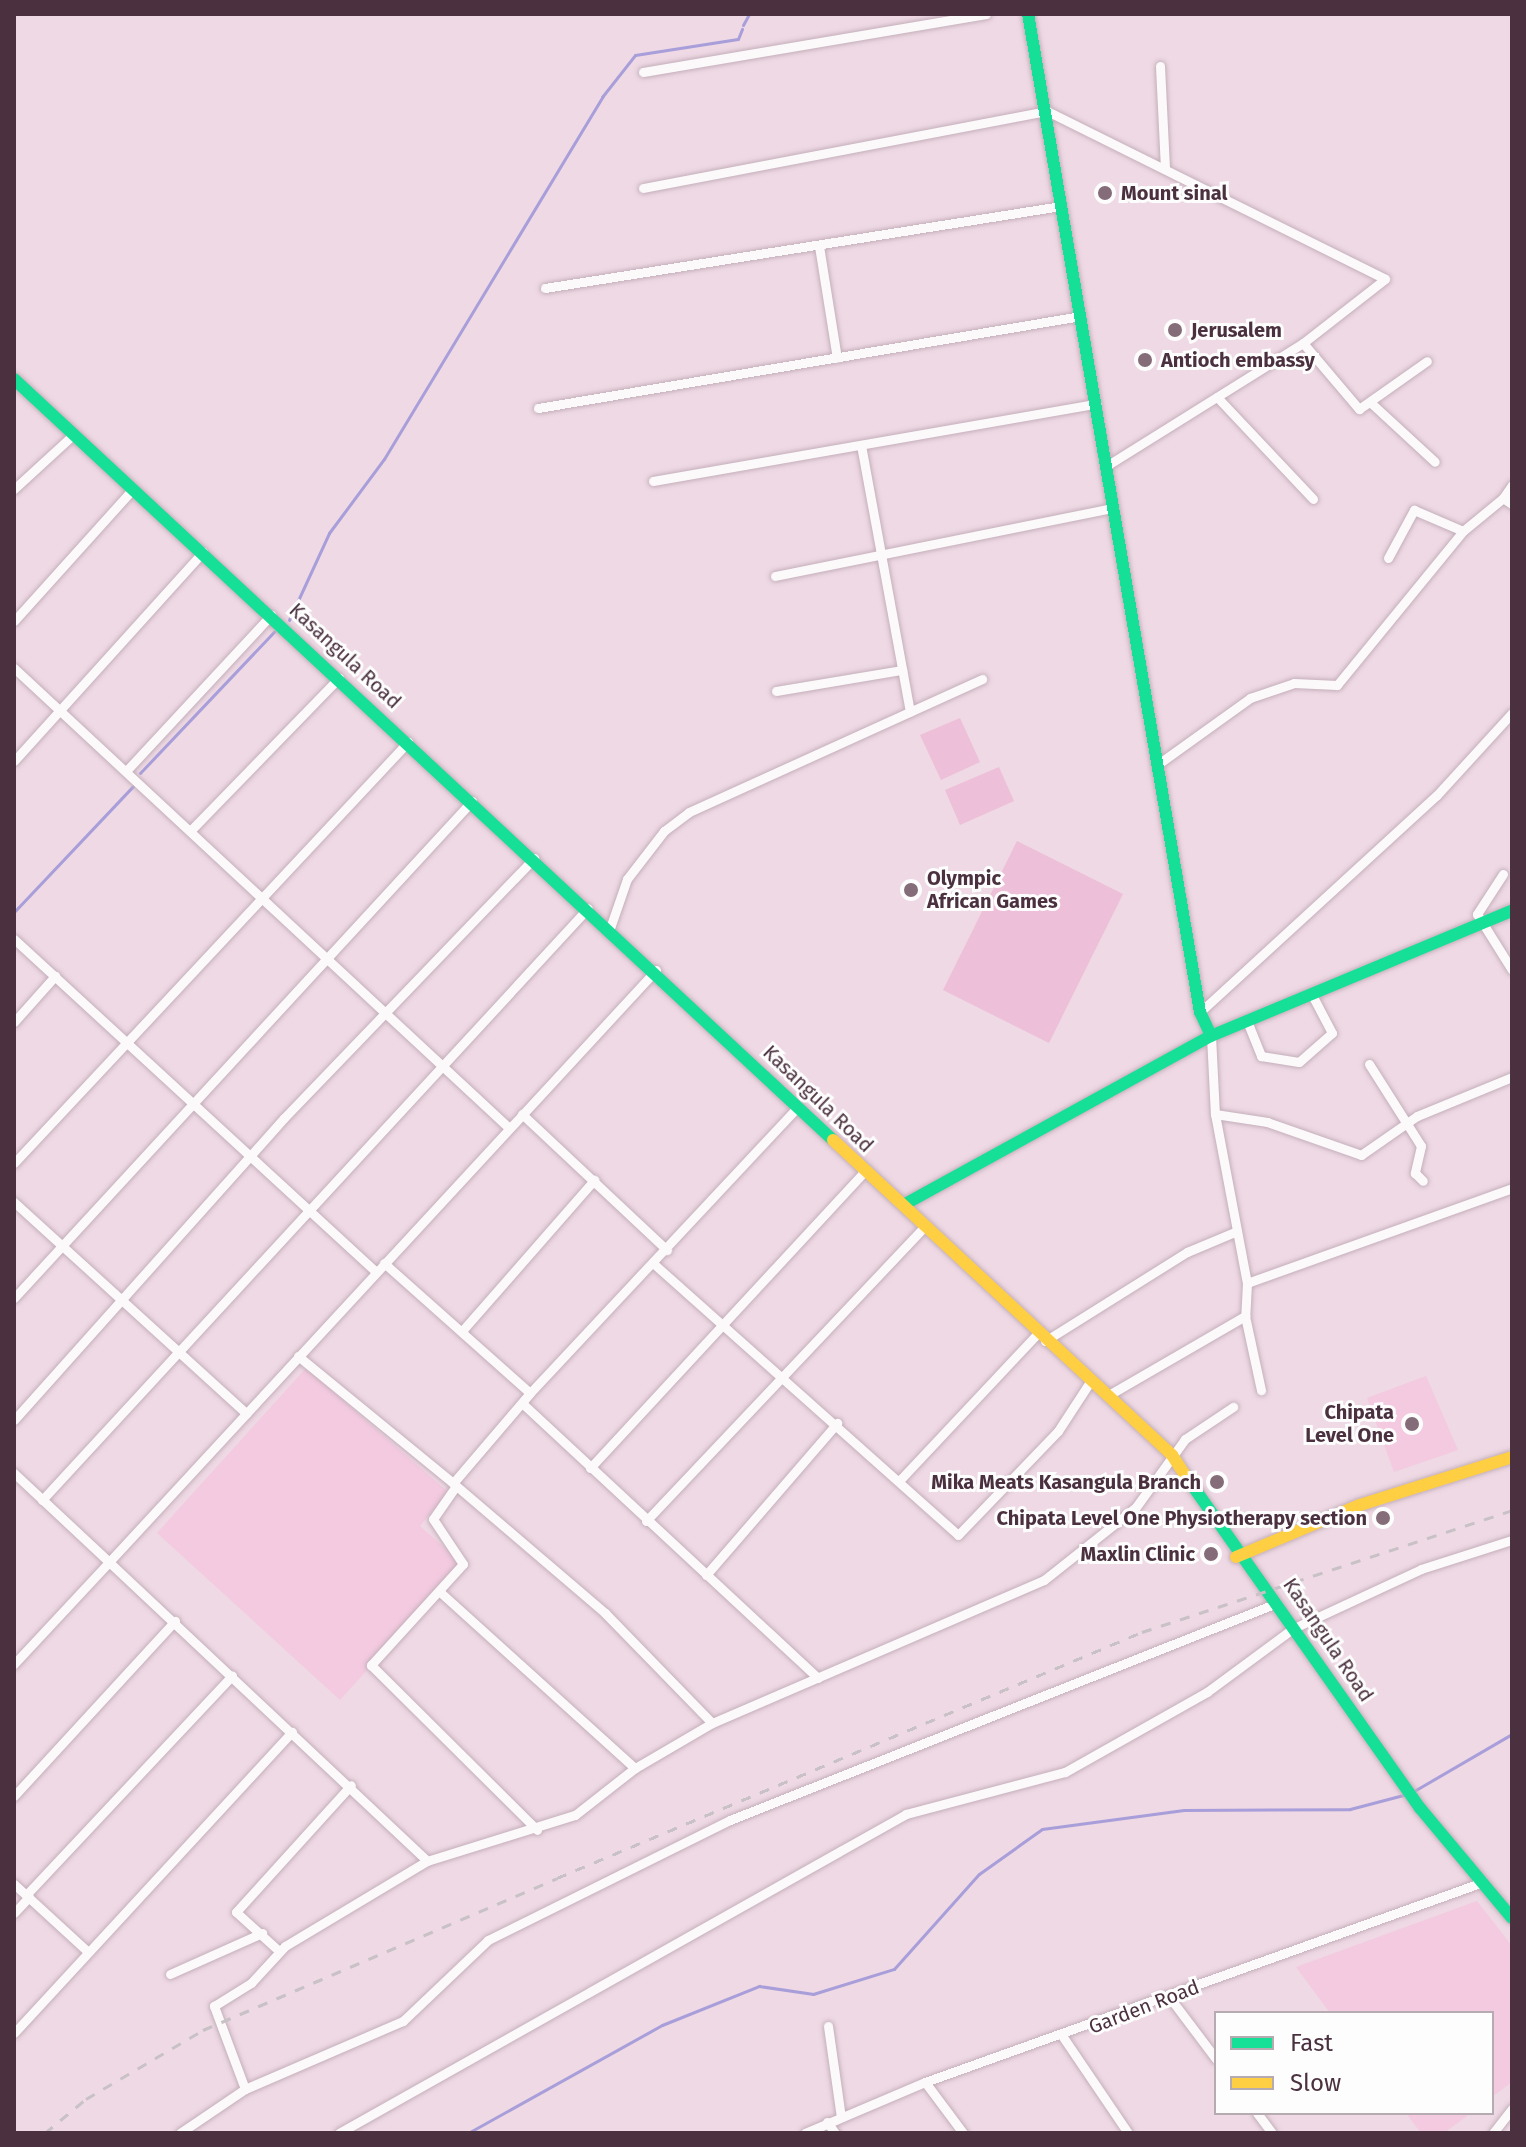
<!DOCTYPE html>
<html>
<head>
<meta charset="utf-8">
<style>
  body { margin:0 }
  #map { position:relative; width:1526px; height:2147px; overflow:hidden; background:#eed9e4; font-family:"Fira Sans",sans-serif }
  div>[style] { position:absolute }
  .built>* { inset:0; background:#f3cae0 }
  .green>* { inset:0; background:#eebfd8 }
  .stream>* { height:3px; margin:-1.5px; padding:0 1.5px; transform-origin:1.5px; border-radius:1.5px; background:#a89eda }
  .roads { filter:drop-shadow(0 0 2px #c4afba) drop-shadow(0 0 2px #c4afba) }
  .street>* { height:9px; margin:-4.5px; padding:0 4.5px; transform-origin:4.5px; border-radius:4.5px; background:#fcf9fb }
  .fast>* { height:12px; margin:-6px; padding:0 6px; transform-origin:6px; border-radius:6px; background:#16e098 }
  .slow>* { height:12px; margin:-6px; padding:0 6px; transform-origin:6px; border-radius:6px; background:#ffcf43 }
  .rail>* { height:3px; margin-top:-1.5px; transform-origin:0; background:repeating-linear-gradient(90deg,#c8c1c5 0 10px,transparent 0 20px) }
  .dots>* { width:22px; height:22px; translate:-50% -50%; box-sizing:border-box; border:4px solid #fdfdfd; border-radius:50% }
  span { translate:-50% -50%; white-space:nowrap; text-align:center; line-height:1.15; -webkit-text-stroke:6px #fdfdfd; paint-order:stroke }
  .poi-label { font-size:20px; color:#4b313f; font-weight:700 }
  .left { translate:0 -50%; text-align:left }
  .right { translate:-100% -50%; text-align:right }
  .street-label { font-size:20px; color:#4b313f }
  .frame { position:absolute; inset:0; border:16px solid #4b313f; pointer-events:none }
  .legend { position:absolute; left:1214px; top:2011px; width:280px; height:104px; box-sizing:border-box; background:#fdfdfd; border:2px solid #b6abb1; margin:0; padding:10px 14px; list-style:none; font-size:24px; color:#4b313f }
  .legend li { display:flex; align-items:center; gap:16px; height:40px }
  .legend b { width:40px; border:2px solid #b6abb1 }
</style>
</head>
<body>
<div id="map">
  <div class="built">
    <i style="clip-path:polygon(306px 1368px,448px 1492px,420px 1526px,463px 1564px,340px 1700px,157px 1533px)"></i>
    <i style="clip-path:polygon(1426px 1376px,1458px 1450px,1394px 1472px,1367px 1398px)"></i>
    <i style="clip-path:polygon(1477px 1901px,1512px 1946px,1512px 2082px,1492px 2097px,1492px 2013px,1330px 2013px,1296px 1967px)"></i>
    <i style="clip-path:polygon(1406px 2113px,1471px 2113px,1444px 2133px,1421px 2133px)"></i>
  </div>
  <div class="green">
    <i style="clip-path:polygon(960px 718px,980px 762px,941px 780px,920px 735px)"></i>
    <i style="clip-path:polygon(999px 767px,1014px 801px,960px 825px,945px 790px)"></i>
    <i style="clip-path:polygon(1017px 841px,1123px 894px,1049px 1043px,943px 990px)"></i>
  </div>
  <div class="stream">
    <i style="left:743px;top:25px;width:13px;rotate:-61deg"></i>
    <i style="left:289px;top:620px;width:96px;rotate:-65.3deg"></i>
    <i style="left:329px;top:533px;width:92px;rotate:-53.4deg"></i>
    <i style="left:384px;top:459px;width:423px;rotate:-58.9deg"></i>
    <i style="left:602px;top:97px;width:53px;rotate:-51.8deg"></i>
    <i style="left:635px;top:55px;width:104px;rotate:-8.8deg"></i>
    <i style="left:738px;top:39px;width:11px;rotate:-68deg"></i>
    <i style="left:140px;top:773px;width:195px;rotate:-46.5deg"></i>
    <i style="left:14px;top:912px;width:175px;rotate:-46.6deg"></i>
    <i style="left:1414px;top:1791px;width:113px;rotate:-30.2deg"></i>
    <i style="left:468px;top:2133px;width:222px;rotate:-29.1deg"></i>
    <i style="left:662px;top:2025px;width:105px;rotate:-21.9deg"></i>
    <i style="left:759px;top:1986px;width:55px;rotate:8.4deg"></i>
    <i style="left:813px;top:1994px;width:85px;rotate:-17.2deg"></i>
    <i style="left:894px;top:1969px;width:127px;rotate:-48.2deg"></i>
    <i style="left:979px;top:1874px;width:77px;rotate:-35.5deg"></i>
    <i style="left:1042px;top:1829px;width:143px;rotate:-7.6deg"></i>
    <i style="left:1184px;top:1810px;width:166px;rotate:-0.3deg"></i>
    <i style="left:1350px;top:1809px;width:59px;rotate:-14.7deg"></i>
  </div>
  <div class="roads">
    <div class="street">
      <i style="left:1160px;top:66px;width:101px;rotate:87.2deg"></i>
      <i style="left:643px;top:72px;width:348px;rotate:-9.6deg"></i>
      <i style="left:643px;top:188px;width:411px;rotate:-10.8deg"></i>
      <i style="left:1047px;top:111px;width:377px;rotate:26.4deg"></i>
      <i style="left:1385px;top:279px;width:104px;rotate:142deg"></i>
      <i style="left:1303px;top:343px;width:232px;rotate:148deg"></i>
      <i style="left:819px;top:246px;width:113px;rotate:80.9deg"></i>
      <i style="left:545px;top:288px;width:522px;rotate:-9.03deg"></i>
      <i style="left:1303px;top:343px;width:87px;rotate:49.7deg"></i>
      <i style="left:1359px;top:409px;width:83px;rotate:-35.2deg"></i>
      <i style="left:1217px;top:397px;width:140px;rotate:46.7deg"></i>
      <i style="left:1370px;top:402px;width:88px;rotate:42.7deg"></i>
      <i style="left:538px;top:408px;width:551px;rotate:-9.62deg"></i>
      <i style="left:861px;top:445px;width:271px;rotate:79.6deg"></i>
      <i style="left:653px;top:481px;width:450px;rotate:-9.9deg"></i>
      <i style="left:14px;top:489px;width:81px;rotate:-42.5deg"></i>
      <i style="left:1503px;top:498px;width:16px;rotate:-55deg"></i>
      <i style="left:1388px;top:558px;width:55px;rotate:-61.6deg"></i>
      <i style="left:1414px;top:510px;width:53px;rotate:23.2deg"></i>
      <i style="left:775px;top:576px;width:344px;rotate:-11.4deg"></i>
      <i style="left:14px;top:621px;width:178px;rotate:-48deg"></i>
      <i style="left:14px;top:668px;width:676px;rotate:42.9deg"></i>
      <i style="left:776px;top:691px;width:128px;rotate:-9.5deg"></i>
      <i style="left:14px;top:761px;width:282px;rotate:-47.9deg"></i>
      <i style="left:1161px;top:762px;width:110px;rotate:-35.7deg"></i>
      <i style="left:1250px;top:698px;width:46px;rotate:-18.8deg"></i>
      <i style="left:1294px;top:683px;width:43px;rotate:2.7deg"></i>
      <i style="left:1337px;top:685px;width:199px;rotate:-50.7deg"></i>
      <i style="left:1463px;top:531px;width:52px;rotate:-39.5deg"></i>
      <i style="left:1503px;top:498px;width:11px;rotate:34deg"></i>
      <i style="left:127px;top:770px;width:212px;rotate:-47.1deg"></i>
      <i style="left:192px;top:829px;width:211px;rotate:-45.8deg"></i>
      <i style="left:1503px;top:874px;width:48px;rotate:123deg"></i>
      <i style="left:1477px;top:914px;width:66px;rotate:58deg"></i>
      <i style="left:610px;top:928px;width:52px;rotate:-70.9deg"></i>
      <i style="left:627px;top:879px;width:61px;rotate:-52.4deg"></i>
      <i style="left:664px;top:831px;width:31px;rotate:-37deg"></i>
      <i style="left:689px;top:812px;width:322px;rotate:-24.4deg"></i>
      <i style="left:14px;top:939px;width:492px;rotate:42.6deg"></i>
      <i style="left:1200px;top:1012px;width:321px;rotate:-42.5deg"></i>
      <i style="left:1437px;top:795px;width:111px;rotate:-47.6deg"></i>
      <i style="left:1247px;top:1021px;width:38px;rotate:68deg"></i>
      <i style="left:1261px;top:1056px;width:38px;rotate:9deg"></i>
      <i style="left:1299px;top:1062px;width:44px;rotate:-41.3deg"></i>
      <i style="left:1332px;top:1033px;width:45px;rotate:-117.7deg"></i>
      <i style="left:14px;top:1022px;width:62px;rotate:-48.3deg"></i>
      <i style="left:1211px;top:1036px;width:78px;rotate:87.1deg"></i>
      <i style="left:1215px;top:1114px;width:172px;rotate:79.3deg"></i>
      <i style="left:1247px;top:1283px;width:282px;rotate:-19.7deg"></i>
      <i style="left:1369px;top:1064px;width:97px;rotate:57.6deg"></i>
      <i style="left:1421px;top:1146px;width:28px;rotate:103deg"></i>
      <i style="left:1415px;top:1173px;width:11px;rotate:45deg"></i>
      <i style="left:522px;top:1114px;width:199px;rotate:43.2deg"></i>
      <i style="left:1215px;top:1114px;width:53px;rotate:8.7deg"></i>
      <i style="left:1267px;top:1122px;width:100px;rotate:19.3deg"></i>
      <i style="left:1361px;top:1155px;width:68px;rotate:-34.9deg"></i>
      <i style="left:1417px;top:1116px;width:103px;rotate:-22.3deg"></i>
      <i style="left:14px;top:1163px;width:577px;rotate:-46.9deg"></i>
      <i style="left:14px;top:1202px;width:314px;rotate:42.3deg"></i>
      <i style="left:384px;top:1263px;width:195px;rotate:41.7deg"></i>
      <i style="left:530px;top:1393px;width:392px;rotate:-46.9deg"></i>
      <i style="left:654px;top:1264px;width:407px;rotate:41.7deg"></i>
      <i style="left:958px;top:1535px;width:144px;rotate:-46.1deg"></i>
      <i style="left:1058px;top:1431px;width:59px;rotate:-56.9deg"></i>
      <i style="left:1247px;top:1283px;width:33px;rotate:93deg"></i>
      <i style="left:1245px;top:1316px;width:76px;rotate:77.8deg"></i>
      <i style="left:14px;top:1298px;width:676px;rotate:-47.34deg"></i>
      <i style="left:462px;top:1331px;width:201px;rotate:-48.8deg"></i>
      <i style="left:1045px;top:1341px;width:168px;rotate:-32.1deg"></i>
      <i style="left:1187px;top:1252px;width:54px;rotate:-22.8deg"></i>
      <i style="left:298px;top:1356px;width:200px;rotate:39.3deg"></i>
      <i style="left:530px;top:1393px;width:118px;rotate:130.5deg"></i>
      <i style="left:453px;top:1483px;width:200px;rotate:40.5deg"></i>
      <i style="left:605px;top:1613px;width:153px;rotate:45.8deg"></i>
      <i style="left:1107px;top:1396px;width:160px;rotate:-30.1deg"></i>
      <i style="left:522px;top:1403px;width:404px;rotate:42.9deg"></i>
      <i style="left:14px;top:1420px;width:405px;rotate:-48.2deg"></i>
      <i style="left:284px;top:1118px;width:361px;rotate:-46.1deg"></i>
      <i style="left:590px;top:1468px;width:403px;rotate:-47.2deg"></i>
      <i style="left:14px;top:1473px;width:130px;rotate:43.1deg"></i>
      <i style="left:109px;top:1562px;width:806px;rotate:-47.26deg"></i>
      <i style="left:899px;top:1481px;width:202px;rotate:-46.8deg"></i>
      <i style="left:456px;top:1486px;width:40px;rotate:124.9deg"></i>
      <i style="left:433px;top:1519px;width:54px;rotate:56.3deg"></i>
      <i style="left:463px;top:1564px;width:137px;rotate:132.3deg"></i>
      <i style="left:371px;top:1665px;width:234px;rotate:44.8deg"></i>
      <i style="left:42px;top:1500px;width:805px;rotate:-47.31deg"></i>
      <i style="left:646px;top:1521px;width:407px;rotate:-46.6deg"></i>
      <i style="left:706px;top:1575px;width:201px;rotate:-49.2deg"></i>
      <i style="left:440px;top:1592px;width:263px;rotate:42.1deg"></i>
      <i style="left:635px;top:1768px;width:89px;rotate:-30.3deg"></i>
      <i style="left:712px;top:1723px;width:361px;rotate:-23.3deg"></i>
      <i style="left:1044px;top:1580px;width:117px;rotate:-38.4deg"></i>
      <i style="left:1136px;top:1507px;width:84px;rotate:-54.2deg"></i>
      <i style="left:1185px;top:1439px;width:58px;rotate:-33.7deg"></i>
      <i style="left:14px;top:1664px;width:139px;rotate:-47deg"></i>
      <i style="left:109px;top:1562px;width:436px;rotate:43.2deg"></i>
      <i style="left:14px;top:1796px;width:238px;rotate:-47.4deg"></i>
      <i style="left:14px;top:1884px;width:98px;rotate:42.5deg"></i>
      <i style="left:26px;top:1895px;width:301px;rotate:-46.8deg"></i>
      <i style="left:14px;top:1913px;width:22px;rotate:-47deg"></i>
      <i style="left:279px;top:1951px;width:58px;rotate:-137.8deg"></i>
      <i style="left:236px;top:1912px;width:171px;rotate:-47.8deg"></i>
      <i style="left:170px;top:1974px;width:101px;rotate:-24deg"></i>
      <i style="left:1170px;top:1998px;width:76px;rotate:53deg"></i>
      <i style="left:828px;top:2026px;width:92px;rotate:81.9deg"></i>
      <i style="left:14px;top:2033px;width:410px;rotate:-47.3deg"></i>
      <i style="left:1063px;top:2037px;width:116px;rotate:55.9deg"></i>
      <i style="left:925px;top:2082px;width:64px;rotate:53.3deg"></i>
      <i style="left:245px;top:2089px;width:89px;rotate:-110.5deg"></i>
      <i style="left:214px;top:2006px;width:44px;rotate:-31.9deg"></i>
      <i style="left:251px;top:1983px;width:50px;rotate:-47.4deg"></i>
      <i style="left:285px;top:1946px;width:165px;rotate:-30.9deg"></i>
      <i style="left:427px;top:1861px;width:155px;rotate:-17.3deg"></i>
      <i style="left:575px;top:1815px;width:76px;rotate:-38.1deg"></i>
      <i style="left:1257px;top:2113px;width:25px;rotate:53deg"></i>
      <i style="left:827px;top:2122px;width:14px;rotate:54deg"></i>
      <i style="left:180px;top:2133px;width:78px;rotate:-34.1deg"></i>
      <i style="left:245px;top:2089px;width:172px;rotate:-23.3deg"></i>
      <i style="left:403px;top:2021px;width:117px;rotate:-43.6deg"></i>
      <i style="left:488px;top:1940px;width:270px;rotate:-26.4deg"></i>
      <i style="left:730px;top:1820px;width:588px;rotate:-21.64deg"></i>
      <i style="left:339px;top:2133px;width:651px;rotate:-29.36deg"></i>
      <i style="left:906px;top:1814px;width:164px;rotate:-14.8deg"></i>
      <i style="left:1065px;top:1772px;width:163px;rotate:-29.4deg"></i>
      <i style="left:1207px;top:1692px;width:106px;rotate:-36.5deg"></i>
      <i style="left:1292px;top:1629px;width:142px;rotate:-24.9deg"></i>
      <i style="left:1421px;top:1569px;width:96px;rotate:-17.7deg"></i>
      <i style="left:805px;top:2133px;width:130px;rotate:-23deg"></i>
      <i style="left:925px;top:2082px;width:593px;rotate:-19.72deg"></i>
      <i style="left:1493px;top:2133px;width:31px;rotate:-52deg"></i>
    </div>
    <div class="fast">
      <i style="left:1028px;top:14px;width:1013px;rotate:80.22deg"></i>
      <i style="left:1200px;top:1012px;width:26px;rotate:65deg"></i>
      <i style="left:14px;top:379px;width:1118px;rotate:42.9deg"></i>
      <i style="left:907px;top:1203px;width:347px;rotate:-28.8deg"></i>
      <i style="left:1211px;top:1036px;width:326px;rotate:-22.6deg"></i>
      <i style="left:1185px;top:1475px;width:408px;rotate:54.8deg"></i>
      <i style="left:1420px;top:1808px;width:143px;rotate:50.1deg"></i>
    </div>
    <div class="slow">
      <i style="left:833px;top:1140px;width:463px;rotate:42.9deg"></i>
      <i style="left:1172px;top:1455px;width:24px;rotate:57deg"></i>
      <i style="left:1236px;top:1557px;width:134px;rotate:-22.8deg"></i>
      <i style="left:1360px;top:1505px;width:159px;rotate:-17.5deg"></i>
    </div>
  </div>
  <div class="rail">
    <i style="left:45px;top:2133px;width:53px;rotate:-39.7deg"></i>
    <i style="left:86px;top:2099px;width:136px;rotate:-30.5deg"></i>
    <i style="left:203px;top:2030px;width:385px;rotate:-23.2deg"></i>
    <i style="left:557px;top:1878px;width:635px;rotate:-22.81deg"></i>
    <i style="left:1142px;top:1632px;width:390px;rotate:-18.2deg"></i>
  </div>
  <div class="dots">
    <i style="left:1105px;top:193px;background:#846c79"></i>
    <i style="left:1175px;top:330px;background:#846c79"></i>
    <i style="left:1145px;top:360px;background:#846c79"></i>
    <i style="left:911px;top:890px;background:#846c79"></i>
    <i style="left:1412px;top:1424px;background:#846c79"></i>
    <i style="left:1217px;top:1482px;background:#846c79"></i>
    <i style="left:1383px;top:1518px;background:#846c79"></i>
    <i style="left:1211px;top:1554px;background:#846c79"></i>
  </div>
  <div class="poi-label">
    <span class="left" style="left:1121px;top:193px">Mount sinal</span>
    <span class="left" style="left:1191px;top:330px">Jerusalem</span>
    <span class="left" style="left:1161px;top:360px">Antioch embassy</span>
    <span class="left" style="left:927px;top:890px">Olympic<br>African Games</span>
    <span class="right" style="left:1394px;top:1424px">Chipata<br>Level One</span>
    <span class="right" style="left:1201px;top:1482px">Mika Meats Kasangula Branch</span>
    <span class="right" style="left:1367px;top:1518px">Chipata Level One Physiotherapy section</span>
    <span class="right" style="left:1195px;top:1554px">Maxlin Clinic</span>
  </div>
  <div class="street-label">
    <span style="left:345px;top:656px;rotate:43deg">Kasangula Road</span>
    <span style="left:818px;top:1099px;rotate:44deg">Kasangula Road</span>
    <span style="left:1328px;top:1640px;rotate:56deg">Kasangula Road</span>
    <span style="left:1144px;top:2007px;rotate:-21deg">Garden Road</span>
  </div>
  <div class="frame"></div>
  <ul class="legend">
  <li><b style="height:10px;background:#16e098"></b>Fast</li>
  <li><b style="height:10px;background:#ffcf43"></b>Slow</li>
  </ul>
</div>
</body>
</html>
